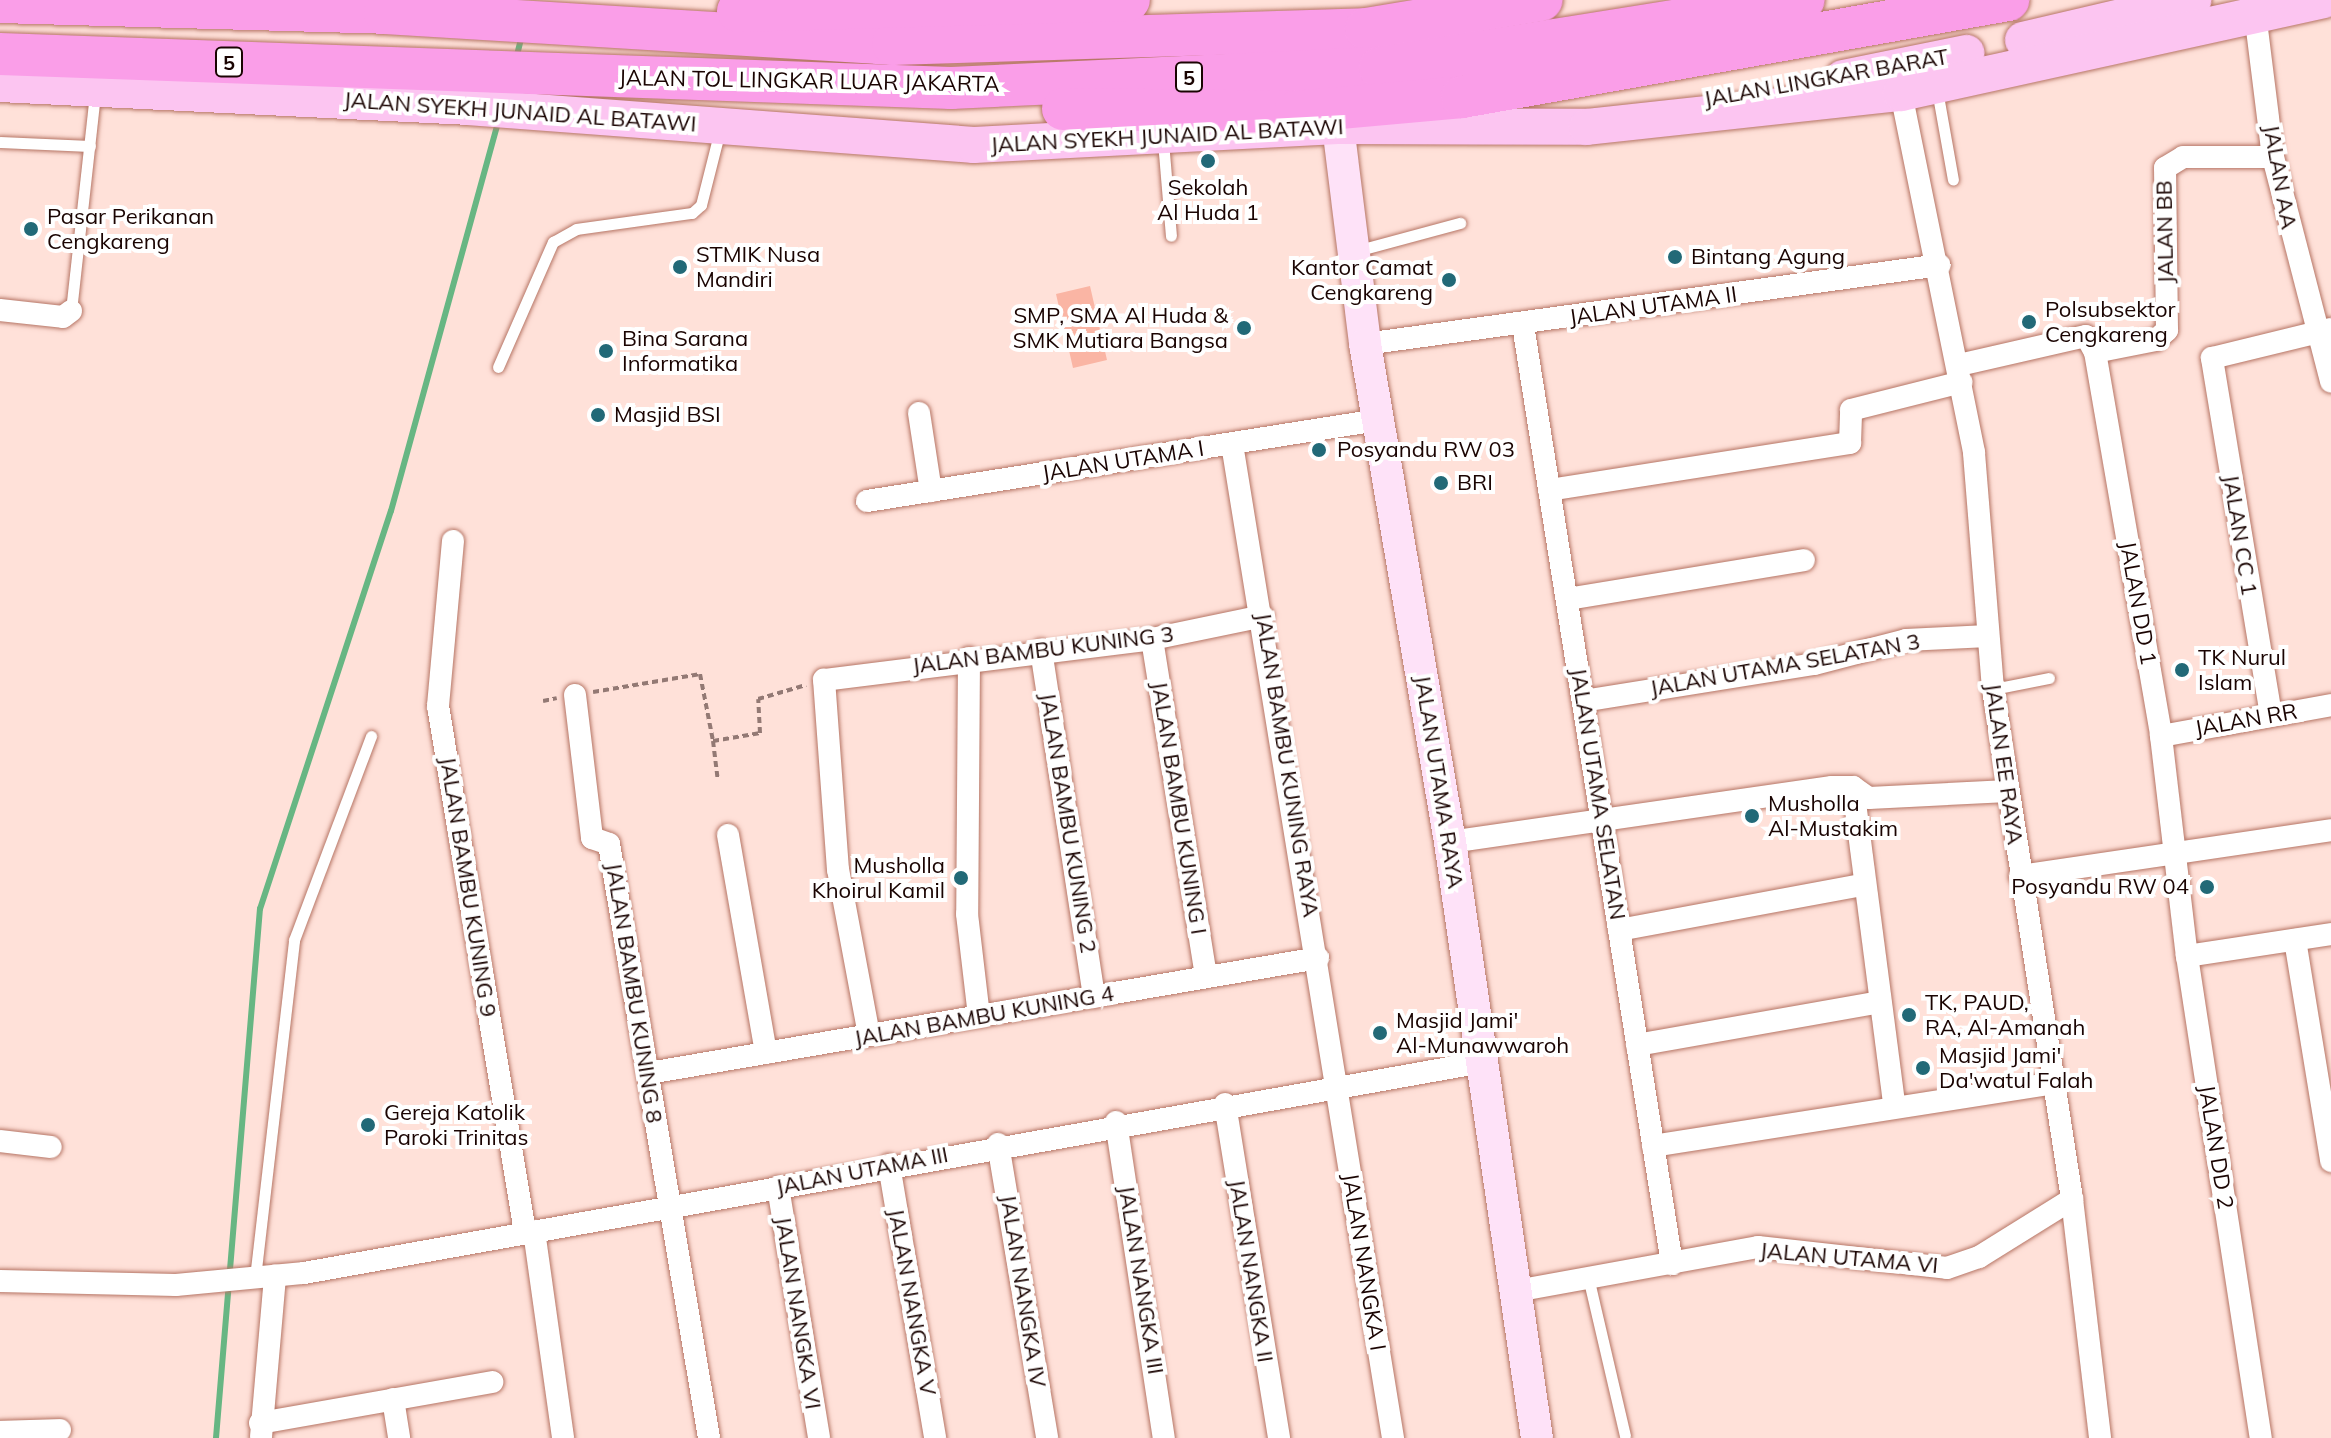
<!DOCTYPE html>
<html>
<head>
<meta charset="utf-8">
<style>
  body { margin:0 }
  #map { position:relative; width:2331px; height:1438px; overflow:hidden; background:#ffe1d9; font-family:Mulish,sans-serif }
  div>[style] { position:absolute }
  .green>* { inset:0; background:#fab5a4 }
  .stream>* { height:6px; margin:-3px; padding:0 3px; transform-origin:3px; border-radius:3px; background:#67b683 }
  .path>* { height:4px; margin-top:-2px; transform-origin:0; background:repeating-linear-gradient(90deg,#937974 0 6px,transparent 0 10px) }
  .roads { filter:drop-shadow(0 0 2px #b67565) drop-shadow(0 0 2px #b67565) }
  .service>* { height:11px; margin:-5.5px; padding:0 5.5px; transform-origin:5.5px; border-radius:5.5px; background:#fff }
  .minor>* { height:22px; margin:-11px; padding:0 11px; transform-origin:11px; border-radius:11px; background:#fff }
  .secondary>* { height:32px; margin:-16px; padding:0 16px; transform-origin:16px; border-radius:16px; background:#fee2f8 }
  .primary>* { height:36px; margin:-18px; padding:0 18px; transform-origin:18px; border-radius:18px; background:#fcc5f1 }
  .motorway>* { height:42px; margin:-21px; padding:0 21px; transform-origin:21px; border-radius:21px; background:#fa9ee8 }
  .dots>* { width:22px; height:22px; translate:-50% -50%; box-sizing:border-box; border:4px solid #fff; border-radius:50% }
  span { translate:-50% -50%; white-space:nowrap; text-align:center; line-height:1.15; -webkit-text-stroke:8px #fff; paint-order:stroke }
  .shield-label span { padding:2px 6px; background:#fff; border:2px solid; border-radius:6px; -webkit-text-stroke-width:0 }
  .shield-label { font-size:20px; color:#1a0402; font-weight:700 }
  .street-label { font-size:22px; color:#1a0402 }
  .poi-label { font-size:22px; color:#1a0402 }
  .left { translate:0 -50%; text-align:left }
  .right { translate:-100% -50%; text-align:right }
</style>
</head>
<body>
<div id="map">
  <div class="green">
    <i style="clip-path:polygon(1090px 286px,1107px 360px,1073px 368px,1056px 294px)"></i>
  </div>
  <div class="stream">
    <i style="left:516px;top:59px;width:25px;rotate:-76deg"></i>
    <i style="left:216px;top:1438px;width:531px;rotate:-85.25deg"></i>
    <i style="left:260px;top:909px;width:419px;rotate:-71.8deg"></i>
    <i style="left:391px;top:511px;width:406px;rotate:-74.6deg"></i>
  </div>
  <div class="path">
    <i style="left:593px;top:692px;width:109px;rotate:-9.5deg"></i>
    <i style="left:700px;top:674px;width:68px;rotate:79deg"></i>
    <i style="left:713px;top:741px;width:48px;rotate:-9.7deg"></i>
    <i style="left:760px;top:733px;width:34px;rotate:-93deg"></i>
    <i style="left:758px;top:699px;width:50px;rotate:-16.3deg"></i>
    <i style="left:543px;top:701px;width:14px;rotate:-12deg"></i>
    <i style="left:713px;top:741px;width:39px;rotate:83deg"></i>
  </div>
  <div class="roads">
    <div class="service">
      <i style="left:1937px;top:90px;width:91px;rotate:79.9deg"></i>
      <i style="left:1163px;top:141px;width:95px;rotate:85.2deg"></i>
      <i style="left:0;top:142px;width:90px;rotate:2.5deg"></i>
      <i style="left:1356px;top:251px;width:108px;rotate:-15.1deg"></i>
      <i style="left:71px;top:311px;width:219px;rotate:-83.7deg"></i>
      <i style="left:498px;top:367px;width:137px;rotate:-66.3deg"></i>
      <i style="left:553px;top:242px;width:26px;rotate:-29deg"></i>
      <i style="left:576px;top:229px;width:117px;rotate:-7.9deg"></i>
      <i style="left:692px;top:213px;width:12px;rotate:-42deg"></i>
      <i style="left:701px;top:205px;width:77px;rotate:-75.8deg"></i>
      <i style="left:1993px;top:689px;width:57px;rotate:-11.1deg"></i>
      <i style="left:255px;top:1278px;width:340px;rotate:-83.4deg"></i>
      <i style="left:294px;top:940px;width:218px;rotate:-69.3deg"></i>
      <i style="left:1589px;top:1281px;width:159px;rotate:76.9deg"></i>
    </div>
    <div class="minor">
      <i style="left:2255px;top:13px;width:145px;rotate:82.9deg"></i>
      <i style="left:2273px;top:157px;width:232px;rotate:75.5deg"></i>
      <i style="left:1901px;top:93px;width:367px;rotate:78.5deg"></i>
      <i style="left:1974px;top:453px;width:237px;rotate:85.4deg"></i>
      <i style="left:1993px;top:689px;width:516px;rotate:81.19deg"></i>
      <i style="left:2072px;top:1199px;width:241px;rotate:83.3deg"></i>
      <i style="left:0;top:310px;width:63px;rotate:6.3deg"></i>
      <i style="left:63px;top:317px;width:10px;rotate:-37deg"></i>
      <i style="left:1523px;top:325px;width:951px;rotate:80.98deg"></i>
      <i style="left:1365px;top:344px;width:580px;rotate:-7.82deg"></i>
      <i style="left:2095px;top:352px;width:62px;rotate:-11.1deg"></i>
      <i style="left:2156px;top:340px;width:15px;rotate:-42deg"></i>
      <i style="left:2167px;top:330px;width:162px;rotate:-90.7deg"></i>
      <i style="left:2165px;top:168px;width:21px;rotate:-31deg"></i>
      <i style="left:2183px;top:157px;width:90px"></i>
      <i style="left:1959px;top:365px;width:130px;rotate:-12.9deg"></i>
      <i style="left:2086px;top:336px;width:18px;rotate:61deg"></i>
      <i style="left:2095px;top:352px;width:390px;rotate:80.2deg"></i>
      <i style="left:2161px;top:736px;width:222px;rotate:83.3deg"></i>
      <i style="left:2187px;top:956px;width:488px;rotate:81.3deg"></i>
      <i style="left:919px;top:413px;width:79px;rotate:81.3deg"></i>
      <i style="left:1232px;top:444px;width:1007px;rotate:80.8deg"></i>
      <i style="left:1549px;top:490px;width:305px;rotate:-8.9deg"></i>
      <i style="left:1850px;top:443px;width:33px;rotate:-88deg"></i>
      <i style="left:1851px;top:410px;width:114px;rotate:-14.2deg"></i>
      <i style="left:867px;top:501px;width:517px;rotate:-9.01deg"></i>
      <i style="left:453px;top:541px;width:166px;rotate:95.2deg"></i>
      <i style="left:438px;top:706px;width:533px;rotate:80.61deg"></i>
      <i style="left:1567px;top:599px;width:240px;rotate:-9.3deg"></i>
      <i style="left:1152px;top:639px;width:342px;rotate:80.9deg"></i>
      <i style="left:1041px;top:650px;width:351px;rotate:81.3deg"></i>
      <i style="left:969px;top:658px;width:256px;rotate:90.4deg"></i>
      <i style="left:967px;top:914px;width:103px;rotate:83.3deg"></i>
      <i style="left:575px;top:695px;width:144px;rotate:83.2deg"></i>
      <i style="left:592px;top:838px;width:18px;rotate:19deg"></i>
      <i style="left:609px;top:844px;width:602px;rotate:80.44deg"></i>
      <i style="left:1583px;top:701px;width:234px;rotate:-9.1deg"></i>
      <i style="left:1814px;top:664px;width:95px;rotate:-14.6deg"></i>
      <i style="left:1906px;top:640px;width:82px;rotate:-2.8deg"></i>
      <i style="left:2271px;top:715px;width:362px;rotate:-99.4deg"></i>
      <i style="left:2212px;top:358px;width:122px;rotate:-13.7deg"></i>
      <i style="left:2161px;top:736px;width:173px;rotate:-10.3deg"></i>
      <i style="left:1853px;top:787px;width:320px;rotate:82.6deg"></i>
      <i style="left:728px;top:835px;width:221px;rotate:80.1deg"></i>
      <i style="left:1450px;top:842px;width:386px;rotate:-8.2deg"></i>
      <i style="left:1832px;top:787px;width:21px"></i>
      <i style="left:1853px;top:787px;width:19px;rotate:35deg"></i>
      <i style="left:1869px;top:798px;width:139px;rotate:-2.9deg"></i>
      <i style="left:2020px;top:876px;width:314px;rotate:-8.4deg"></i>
      <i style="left:1619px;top:930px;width:246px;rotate:-10.5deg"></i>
      <i style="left:2295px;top:940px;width:224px;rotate:80.7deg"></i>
      <i style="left:2187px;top:956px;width:146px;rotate:-8.7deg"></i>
      <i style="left:869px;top:1035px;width:168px;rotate:-100.6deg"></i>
      <i style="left:838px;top:870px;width:191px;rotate:-94.2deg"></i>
      <i style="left:824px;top:680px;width:331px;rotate:-7.1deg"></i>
      <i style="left:1152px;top:639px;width:113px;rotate:-11.7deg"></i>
      <i style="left:1637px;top:1045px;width:247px;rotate:-10deg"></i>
      <i style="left:649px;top:1073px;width:679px;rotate:-9.75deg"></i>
      <i style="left:1225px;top:1104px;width:338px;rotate:80.8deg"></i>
      <i style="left:1116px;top:1122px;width:320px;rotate:81.4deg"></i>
      <i style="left:0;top:1141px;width:51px;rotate:6.7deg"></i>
      <i style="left:998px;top:1144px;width:298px;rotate:80.5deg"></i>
      <i style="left:1653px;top:1146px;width:403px;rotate:-8.9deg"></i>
      <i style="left:889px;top:1165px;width:277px;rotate:80.4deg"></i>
      <i style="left:778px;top:1187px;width:254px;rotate:80.7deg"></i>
      <i style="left:534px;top:1231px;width:209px;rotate:82deg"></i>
      <i style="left:0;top:1281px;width:176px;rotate:1.3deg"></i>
      <i style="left:176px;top:1285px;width:129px;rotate:-5.4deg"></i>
      <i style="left:304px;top:1273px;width:1197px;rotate:-10.15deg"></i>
      <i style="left:1516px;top:1291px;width:246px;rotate:-10.3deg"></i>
      <i style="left:1758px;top:1247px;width:190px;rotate:6.3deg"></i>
      <i style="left:1947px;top:1268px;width:34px;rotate:-19deg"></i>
      <i style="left:1979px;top:1257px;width:110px;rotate:-31.9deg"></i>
      <i style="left:393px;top:1399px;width:39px;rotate:81deg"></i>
      <i style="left:260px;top:1423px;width:236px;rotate:-10deg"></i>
      <i style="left:0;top:1432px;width:60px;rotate:-1.9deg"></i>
      <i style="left:261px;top:1437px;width:162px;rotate:-85deg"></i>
    </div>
    <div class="secondary">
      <i style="left:1338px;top:126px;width:220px;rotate:82.9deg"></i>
      <i style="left:1365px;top:344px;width:505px;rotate:80.31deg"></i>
      <i style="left:1450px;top:842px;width:602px;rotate:81.7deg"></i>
    </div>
    <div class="primary">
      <i style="left:2023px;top:40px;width:175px;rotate:-13.2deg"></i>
      <i style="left:1843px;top:78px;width:126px;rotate:-11.5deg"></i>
      <i style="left:0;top:84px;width:469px;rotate:2.8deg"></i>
      <i style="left:468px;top:107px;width:507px;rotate:4.29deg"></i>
      <i style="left:974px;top:145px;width:364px;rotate:-3deg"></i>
      <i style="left:1338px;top:126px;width:249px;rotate:0.2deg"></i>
      <i style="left:1587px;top:127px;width:316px;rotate:-6.2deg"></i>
      <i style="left:1901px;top:93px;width:432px;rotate:-12.4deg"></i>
    </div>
    <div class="motorway">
      <i style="left:0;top:2px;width:385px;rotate:1.6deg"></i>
      <i style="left:385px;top:13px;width:509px;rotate:3.49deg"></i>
      <i style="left:893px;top:44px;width:473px;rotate:-1.8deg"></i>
      <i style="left:1366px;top:29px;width:178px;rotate:-9.4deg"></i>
      <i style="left:738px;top:11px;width:391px;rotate:-1.6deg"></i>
      <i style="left:0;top:54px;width:952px;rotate:2.05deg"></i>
      <i style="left:951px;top:88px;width:429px;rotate:-2.7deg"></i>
      <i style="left:1380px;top:68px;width:429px;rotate:-9.1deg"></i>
      <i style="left:1063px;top:109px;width:232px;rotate:0.7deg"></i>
      <i style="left:1295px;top:112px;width:168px;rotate:-5.1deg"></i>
      <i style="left:1462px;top:97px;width:555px;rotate:-10.07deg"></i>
    </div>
  </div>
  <div class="dots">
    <i style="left:1208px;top:161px;background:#226977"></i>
    <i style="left:31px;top:229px;background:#226977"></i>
    <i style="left:1675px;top:257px;background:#226977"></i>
    <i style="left:680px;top:267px;background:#226977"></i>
    <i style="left:1449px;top:280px;background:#226977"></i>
    <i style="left:2029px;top:322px;background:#226977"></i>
    <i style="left:1244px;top:328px;background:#226977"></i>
    <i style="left:606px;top:351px;background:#226977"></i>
    <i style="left:598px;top:415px;background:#226977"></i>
    <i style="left:1319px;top:450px;background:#226977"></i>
    <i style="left:1441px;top:483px;background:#226977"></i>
    <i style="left:2182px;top:670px;background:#226977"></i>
    <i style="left:1752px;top:816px;background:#226977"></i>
    <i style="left:961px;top:878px;background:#226977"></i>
    <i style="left:2207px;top:887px;background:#226977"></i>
    <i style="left:1909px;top:1015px;background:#226977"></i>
    <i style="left:1380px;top:1033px;background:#226977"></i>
    <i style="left:1923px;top:1068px;background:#226977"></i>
    <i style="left:368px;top:1125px;background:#226977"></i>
  </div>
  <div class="shield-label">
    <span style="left:229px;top:62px">5</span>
    <span style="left:1189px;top:77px">5</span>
  </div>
  <div class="street-label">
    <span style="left:1826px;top:78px;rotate:-10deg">JALAN LINGKAR BARAT</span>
    <span style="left:809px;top:81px;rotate:1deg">JALAN TOL LINGKAR LUAR JAKARTA</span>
    <span style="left:520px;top:112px;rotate:4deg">JALAN SYEKH JUNAID AL BATAWI</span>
    <span style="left:1167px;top:136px;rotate:-3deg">JALAN SYEKH JUNAID AL BATAWI</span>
    <span style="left:2280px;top:177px;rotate:80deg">JALAN AA</span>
    <span style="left:2165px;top:232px;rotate:-91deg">JALAN BB</span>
    <span style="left:1653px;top:306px;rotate:-8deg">JALAN UTAMA II</span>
    <span style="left:1123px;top:461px;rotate:-9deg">JALAN UTAMA I</span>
    <span style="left:2240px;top:535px;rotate:81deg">JALAN CC 1</span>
    <span style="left:2138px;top:603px;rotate:80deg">JALAN DD 1</span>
    <span style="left:1043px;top:650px;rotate:-7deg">JALAN BAMBU KUNING 3</span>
    <span style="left:1785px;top:665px;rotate:-10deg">JALAN UTAMA SELATAN 3</span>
    <span style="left:2246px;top:720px;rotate:-10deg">JALAN RR</span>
    <span style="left:2004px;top:764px;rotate:82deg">JALAN EE RAYA</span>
    <span style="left:1287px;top:765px;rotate:81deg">JALAN BAMBU KUNING RAYA</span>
    <span style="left:1439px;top:782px;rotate:81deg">JALAN UTAMA RAYA</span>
    <span style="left:1598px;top:794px;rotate:81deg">JALAN UTAMA SELATAN</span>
    <span style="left:1179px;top:808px;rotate:81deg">JALAN BAMBU KUNING I</span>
    <span style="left:1068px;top:823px;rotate:81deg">JALAN BAMBU KUNING 2</span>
    <span style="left:468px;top:887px;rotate:81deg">JALAN BAMBU KUNING 9</span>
    <span style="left:634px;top:993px;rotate:81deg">JALAN BAMBU KUNING 8</span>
    <span style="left:984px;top:1016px;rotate:-10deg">JALAN BAMBU KUNING 4</span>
    <span style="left:2216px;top:1147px;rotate:81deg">JALAN DD 2</span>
    <span style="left:862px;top:1171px;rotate:-11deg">JALAN UTAMA III</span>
    <span style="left:1849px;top:1258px;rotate:5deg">JALAN UTAMA VI</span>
    <span style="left:1364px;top:1262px;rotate:81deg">JALAN NANGKA I</span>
    <span style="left:1251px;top:1271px;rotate:81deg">JALAN NANGKA II</span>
    <span style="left:1141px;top:1280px;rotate:81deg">JALAN NANGKA III</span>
    <span style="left:1023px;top:1291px;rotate:81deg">JALAN NANGKA IV</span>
    <span style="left:912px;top:1302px;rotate:80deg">JALAN NANGKA V</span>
    <span style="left:798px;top:1313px;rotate:81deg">JALAN NANGKA VI</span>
  </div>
  <div class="poi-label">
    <span style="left:1208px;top:200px">Sekolah<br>Al Huda 1</span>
    <span class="left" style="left:47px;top:229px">Pasar Perikanan<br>Cengkareng</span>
    <span class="left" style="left:696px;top:267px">STMIK Nusa<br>Mandiri</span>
    <span class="left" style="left:1691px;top:257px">Bintang Agung</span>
    <span class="right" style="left:1433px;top:280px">Kantor Camat<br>Cengkareng</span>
    <span class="left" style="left:2045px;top:322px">Polsubsektor<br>Cengkareng</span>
    <span class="right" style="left:1228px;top:328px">SMP, SMA Al Huda &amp;<br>SMK Mutiara Bangsa</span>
    <span class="left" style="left:622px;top:351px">Bina Sarana<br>Informatika</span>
    <span class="left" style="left:614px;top:415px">Masjid BSI</span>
    <span class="left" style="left:1337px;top:450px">Posyandu RW 03</span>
    <span class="left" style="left:1457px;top:483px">BRI</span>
    <span class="left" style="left:2198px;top:670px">TK Nurul<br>Islam</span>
    <span class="left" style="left:1768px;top:816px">Musholla<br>Al-Mustakim</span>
    <span class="right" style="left:945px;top:878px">Musholla<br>Khoirul Kamil</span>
    <span class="right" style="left:2189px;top:887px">Posyandu RW 04</span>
    <span class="left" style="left:1925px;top:1015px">TK, PAUD,<br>RA, Al-Amanah</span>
    <span class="left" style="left:1396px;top:1033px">Masjid Jami'<br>Al-Munawwaroh</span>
    <span class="left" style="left:1939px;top:1068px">Masjid Jami'<br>Da'watul Falah</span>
    <span class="left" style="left:384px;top:1125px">Gereja Katolik<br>Paroki Trinitas</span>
  </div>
</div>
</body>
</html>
